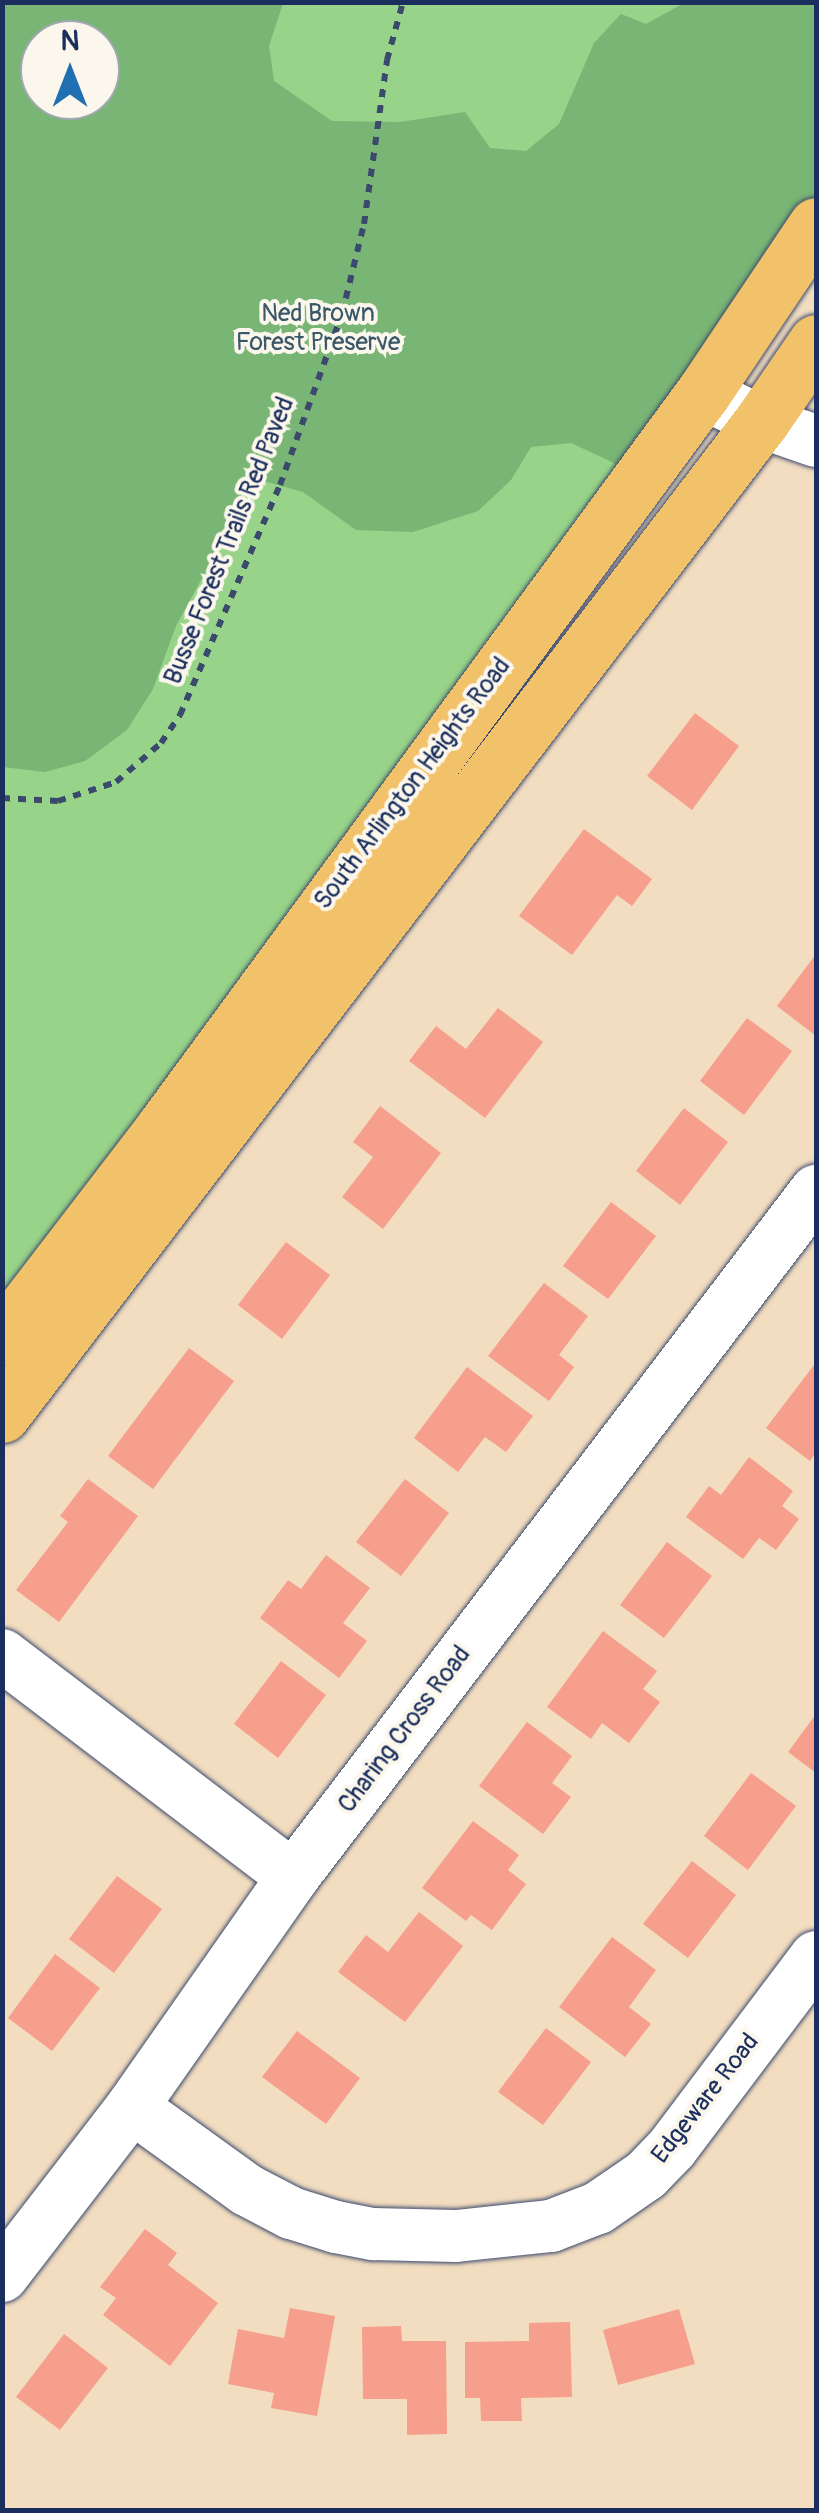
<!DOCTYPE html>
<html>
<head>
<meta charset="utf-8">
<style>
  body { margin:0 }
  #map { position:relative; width:819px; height:2513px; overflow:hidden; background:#f2ddc0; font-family:Pangolin,sans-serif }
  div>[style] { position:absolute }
  .green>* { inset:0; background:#97d388 }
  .forest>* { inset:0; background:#79b574 }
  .building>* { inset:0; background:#f59f8c }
  .path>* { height:6px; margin-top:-3px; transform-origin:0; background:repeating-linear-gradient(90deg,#3b496d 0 8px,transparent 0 16px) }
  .roads { filter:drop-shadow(0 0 2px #3b496d) drop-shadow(0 0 2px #3b496d) }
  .minor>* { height:52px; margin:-26px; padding:0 26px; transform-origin:26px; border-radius:26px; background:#fff }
  .major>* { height:55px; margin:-27.5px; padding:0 27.5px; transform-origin:27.5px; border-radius:27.5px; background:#f2c26a }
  span { translate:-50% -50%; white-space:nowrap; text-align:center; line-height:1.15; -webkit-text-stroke:8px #fbf7ec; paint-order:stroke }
  .park-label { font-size:25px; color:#3a5868 }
  .street-label { font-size:25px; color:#1b2f5e }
  .frame { position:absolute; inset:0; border:5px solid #1b2f5e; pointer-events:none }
  .north { position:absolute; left:20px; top:20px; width:100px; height:100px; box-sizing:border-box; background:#fbf7ec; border:2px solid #a1a7b3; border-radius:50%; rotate:0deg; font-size:28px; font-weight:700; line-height:40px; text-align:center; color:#1b2f5e }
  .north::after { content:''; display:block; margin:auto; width:35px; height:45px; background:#1f6fb2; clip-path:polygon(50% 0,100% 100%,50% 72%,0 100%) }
</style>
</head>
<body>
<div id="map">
  <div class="green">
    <i style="clip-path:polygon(evenodd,3px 3px,816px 3px,612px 462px,636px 484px,3px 1338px,3px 3px,40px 40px,100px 40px,100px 100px,40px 100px,40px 40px)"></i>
  </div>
  <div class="forest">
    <i style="clip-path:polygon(evenodd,3px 3px,283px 3px,269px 46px,274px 81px,332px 121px,400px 122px,465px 112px,490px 148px,526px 151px,559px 124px,594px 43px,621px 14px,646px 24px,684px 3px,816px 3px,816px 225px,636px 484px,612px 462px,571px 443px,531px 447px,511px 480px,478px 511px,413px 532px,356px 530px,303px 492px,256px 479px,176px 626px,153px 689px,127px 730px,85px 761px,45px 772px,3px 767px,3px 3px,40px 40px,100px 40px,100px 100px,40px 100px,40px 40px)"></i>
  </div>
  <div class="building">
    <i style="clip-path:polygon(695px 713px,739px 746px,692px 810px,647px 776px)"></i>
    <i style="clip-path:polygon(584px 829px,652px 879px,632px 906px,617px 895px,572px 955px,519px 916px)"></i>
    <i style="clip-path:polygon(816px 954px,816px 1036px,777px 1006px)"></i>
    <i style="clip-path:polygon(498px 1008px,543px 1042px,485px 1118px,409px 1061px,436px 1026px,466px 1049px)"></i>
    <i style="clip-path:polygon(747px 1018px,792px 1051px,744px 1115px,700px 1081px)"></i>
    <i style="clip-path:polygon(380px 1106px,441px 1153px,383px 1229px,342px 1197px,373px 1157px,353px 1142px)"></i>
    <i style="clip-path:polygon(684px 1108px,728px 1142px,680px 1205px,636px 1171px)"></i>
    <i style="clip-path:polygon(611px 1202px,656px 1236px,608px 1299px,563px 1266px)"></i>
    <i style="clip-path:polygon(286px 1242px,330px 1275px,282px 1339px,238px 1305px)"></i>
    <i style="clip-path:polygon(544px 1283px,588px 1316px,559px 1355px,574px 1367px,549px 1401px,488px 1356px)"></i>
    <i style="clip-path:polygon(189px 1348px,234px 1381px,153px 1489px,108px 1456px)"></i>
    <i style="clip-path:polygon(814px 1365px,816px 1452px,810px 1461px,766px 1428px)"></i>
    <i style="clip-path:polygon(467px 1367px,533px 1416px,506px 1452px,485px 1437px,458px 1472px,414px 1438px)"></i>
    <i style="clip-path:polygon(749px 1457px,793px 1491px,782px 1506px,799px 1519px,776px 1550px,759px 1538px,743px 1559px,686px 1517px,709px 1486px,721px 1495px)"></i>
    <i style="clip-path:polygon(88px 1479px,138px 1516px,59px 1622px,16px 1590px,68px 1522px,60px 1516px)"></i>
    <i style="clip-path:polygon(405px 1479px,449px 1513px,401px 1576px,356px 1542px)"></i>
    <i style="clip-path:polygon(667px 1542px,712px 1576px,664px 1638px,620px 1605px)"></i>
    <i style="clip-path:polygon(326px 1555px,370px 1588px,343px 1623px,367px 1641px,339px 1678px,260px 1618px,288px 1580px,301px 1589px)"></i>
    <i style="clip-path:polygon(603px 1631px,657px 1671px,643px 1689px,660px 1702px,629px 1743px,602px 1723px,591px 1739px,547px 1707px)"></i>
    <i style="clip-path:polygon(281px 1661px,326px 1695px,278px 1758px,234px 1724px)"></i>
    <i style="clip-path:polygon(816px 1714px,816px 1773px,788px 1752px)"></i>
    <i style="clip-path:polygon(527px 1722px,572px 1756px,552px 1783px,571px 1797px,543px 1834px,479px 1786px)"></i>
    <i style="clip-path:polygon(751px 1773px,796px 1806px,748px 1870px,704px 1836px)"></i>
    <i style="clip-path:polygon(473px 1821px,519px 1855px,508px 1870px,526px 1884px,492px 1930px,471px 1915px,466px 1921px,422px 1888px)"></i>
    <i style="clip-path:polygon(692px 1861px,736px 1895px,688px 1958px,643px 1924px)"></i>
    <i style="clip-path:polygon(117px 1876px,162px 1909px,114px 1973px,69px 1939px)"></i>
    <i style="clip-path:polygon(419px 1912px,463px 1946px,405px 2022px,338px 1972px,366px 1935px,388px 1952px)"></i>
    <i style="clip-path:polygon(612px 1937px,656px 1970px,629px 2007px,651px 2024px,625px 2057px,559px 2007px)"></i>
    <i style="clip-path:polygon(55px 1954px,100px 1988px,52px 2051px,8px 2018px)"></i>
    <i style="clip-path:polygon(546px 2028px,591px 2062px,543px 2125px,498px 2092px)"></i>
    <i style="clip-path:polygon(297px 2031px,360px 2078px,326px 2124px,262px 2077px)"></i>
    <i style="clip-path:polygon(145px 2229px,177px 2253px,168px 2265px,218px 2303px,170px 2366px,103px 2315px,116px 2298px,100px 2287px)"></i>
    <i style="clip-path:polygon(290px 2308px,335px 2316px,317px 2416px,271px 2408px,274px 2393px,228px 2384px,238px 2329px,284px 2338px)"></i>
    <i style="clip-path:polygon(679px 2309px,695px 2364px,618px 2385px,603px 2330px)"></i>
    <i style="clip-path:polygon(570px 2322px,572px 2397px,521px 2398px,522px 2421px,481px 2421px,480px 2398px,465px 2398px,465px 2342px,529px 2341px,529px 2323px)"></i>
    <i style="clip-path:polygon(401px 2326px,402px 2341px,446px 2341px,447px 2434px,407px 2435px,407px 2399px,363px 2399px,362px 2327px)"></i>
    <i style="clip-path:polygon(64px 2334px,108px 2368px,60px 2430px,16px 2397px)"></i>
  </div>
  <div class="path">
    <i style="left:2px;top:798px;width:56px;rotate:3.1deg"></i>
    <i style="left:58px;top:801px;width:61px;rotate:-18.1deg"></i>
    <i style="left:116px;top:782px;width:60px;rotate:-40.9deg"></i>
    <i style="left:161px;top:743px;width:34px;rotate:-56deg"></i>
    <i style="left:180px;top:715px;width:251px;rotate:-66.5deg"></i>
    <i style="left:280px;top:485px;width:182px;rotate:-70.1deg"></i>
    <i style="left:342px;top:314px;width:93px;rotate:-76.3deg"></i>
    <i style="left:364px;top:224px;width:166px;rotate:-82deg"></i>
    <i style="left:387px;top:60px;width:60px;rotate:-74.6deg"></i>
  </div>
  <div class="roads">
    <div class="minor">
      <i style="left:703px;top:393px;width:65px;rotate:26.6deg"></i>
      <i style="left:761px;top:422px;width:58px;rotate:19.1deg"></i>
      <i style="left:2px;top:1655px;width:366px;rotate:37.3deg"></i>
      <i style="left:132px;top:2107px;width:142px;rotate:35.8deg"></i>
      <i style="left:247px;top:2190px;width:50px;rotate:27.6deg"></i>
      <i style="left:291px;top:2213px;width:47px;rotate:17.3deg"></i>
      <i style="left:336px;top:2227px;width:38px;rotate:11deg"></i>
      <i style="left:373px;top:2234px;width:83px;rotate:1.4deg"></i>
      <i style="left:456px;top:2236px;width:96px;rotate:-6deg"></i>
      <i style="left:551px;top:2226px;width:50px;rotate:-21deg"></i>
      <i style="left:598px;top:2208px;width:58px;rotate:-34.5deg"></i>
      <i style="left:646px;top:2175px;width:37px;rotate:-46deg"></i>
      <i style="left:672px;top:2148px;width:239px;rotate:-53deg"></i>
      <i style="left:2px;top:2276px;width:213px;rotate:-52.4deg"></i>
      <i style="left:132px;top:2107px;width:281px;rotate:-55deg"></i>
      <i style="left:293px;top:1877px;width:863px;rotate:-52.68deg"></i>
    </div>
    <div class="major">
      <i style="left:2px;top:1338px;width:265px;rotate:-52.5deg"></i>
      <i style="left:163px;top:1128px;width:912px;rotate:-53.7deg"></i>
      <i style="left:703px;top:393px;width:202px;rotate:-56.1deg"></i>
      <i style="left:2px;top:1415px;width:1250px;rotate:-52.61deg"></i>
      <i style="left:761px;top:422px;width:97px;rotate:-55.5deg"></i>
    </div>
  </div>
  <div class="park-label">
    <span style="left:318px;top:329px">Ned Brown<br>Forest Preserve</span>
  </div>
  <div class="street-label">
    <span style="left:230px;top:541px;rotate:-68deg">Busse Forest Trails Red Paved</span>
    <span style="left:413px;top:784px;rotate:-53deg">South Arlington Heights Road</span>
    <span style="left:405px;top:1730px;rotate:-53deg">Charing Cross Road</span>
    <span style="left:706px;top:2099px;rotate:-52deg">Edgeware Road</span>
  </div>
  <div class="frame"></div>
  <div class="north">N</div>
</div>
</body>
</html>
